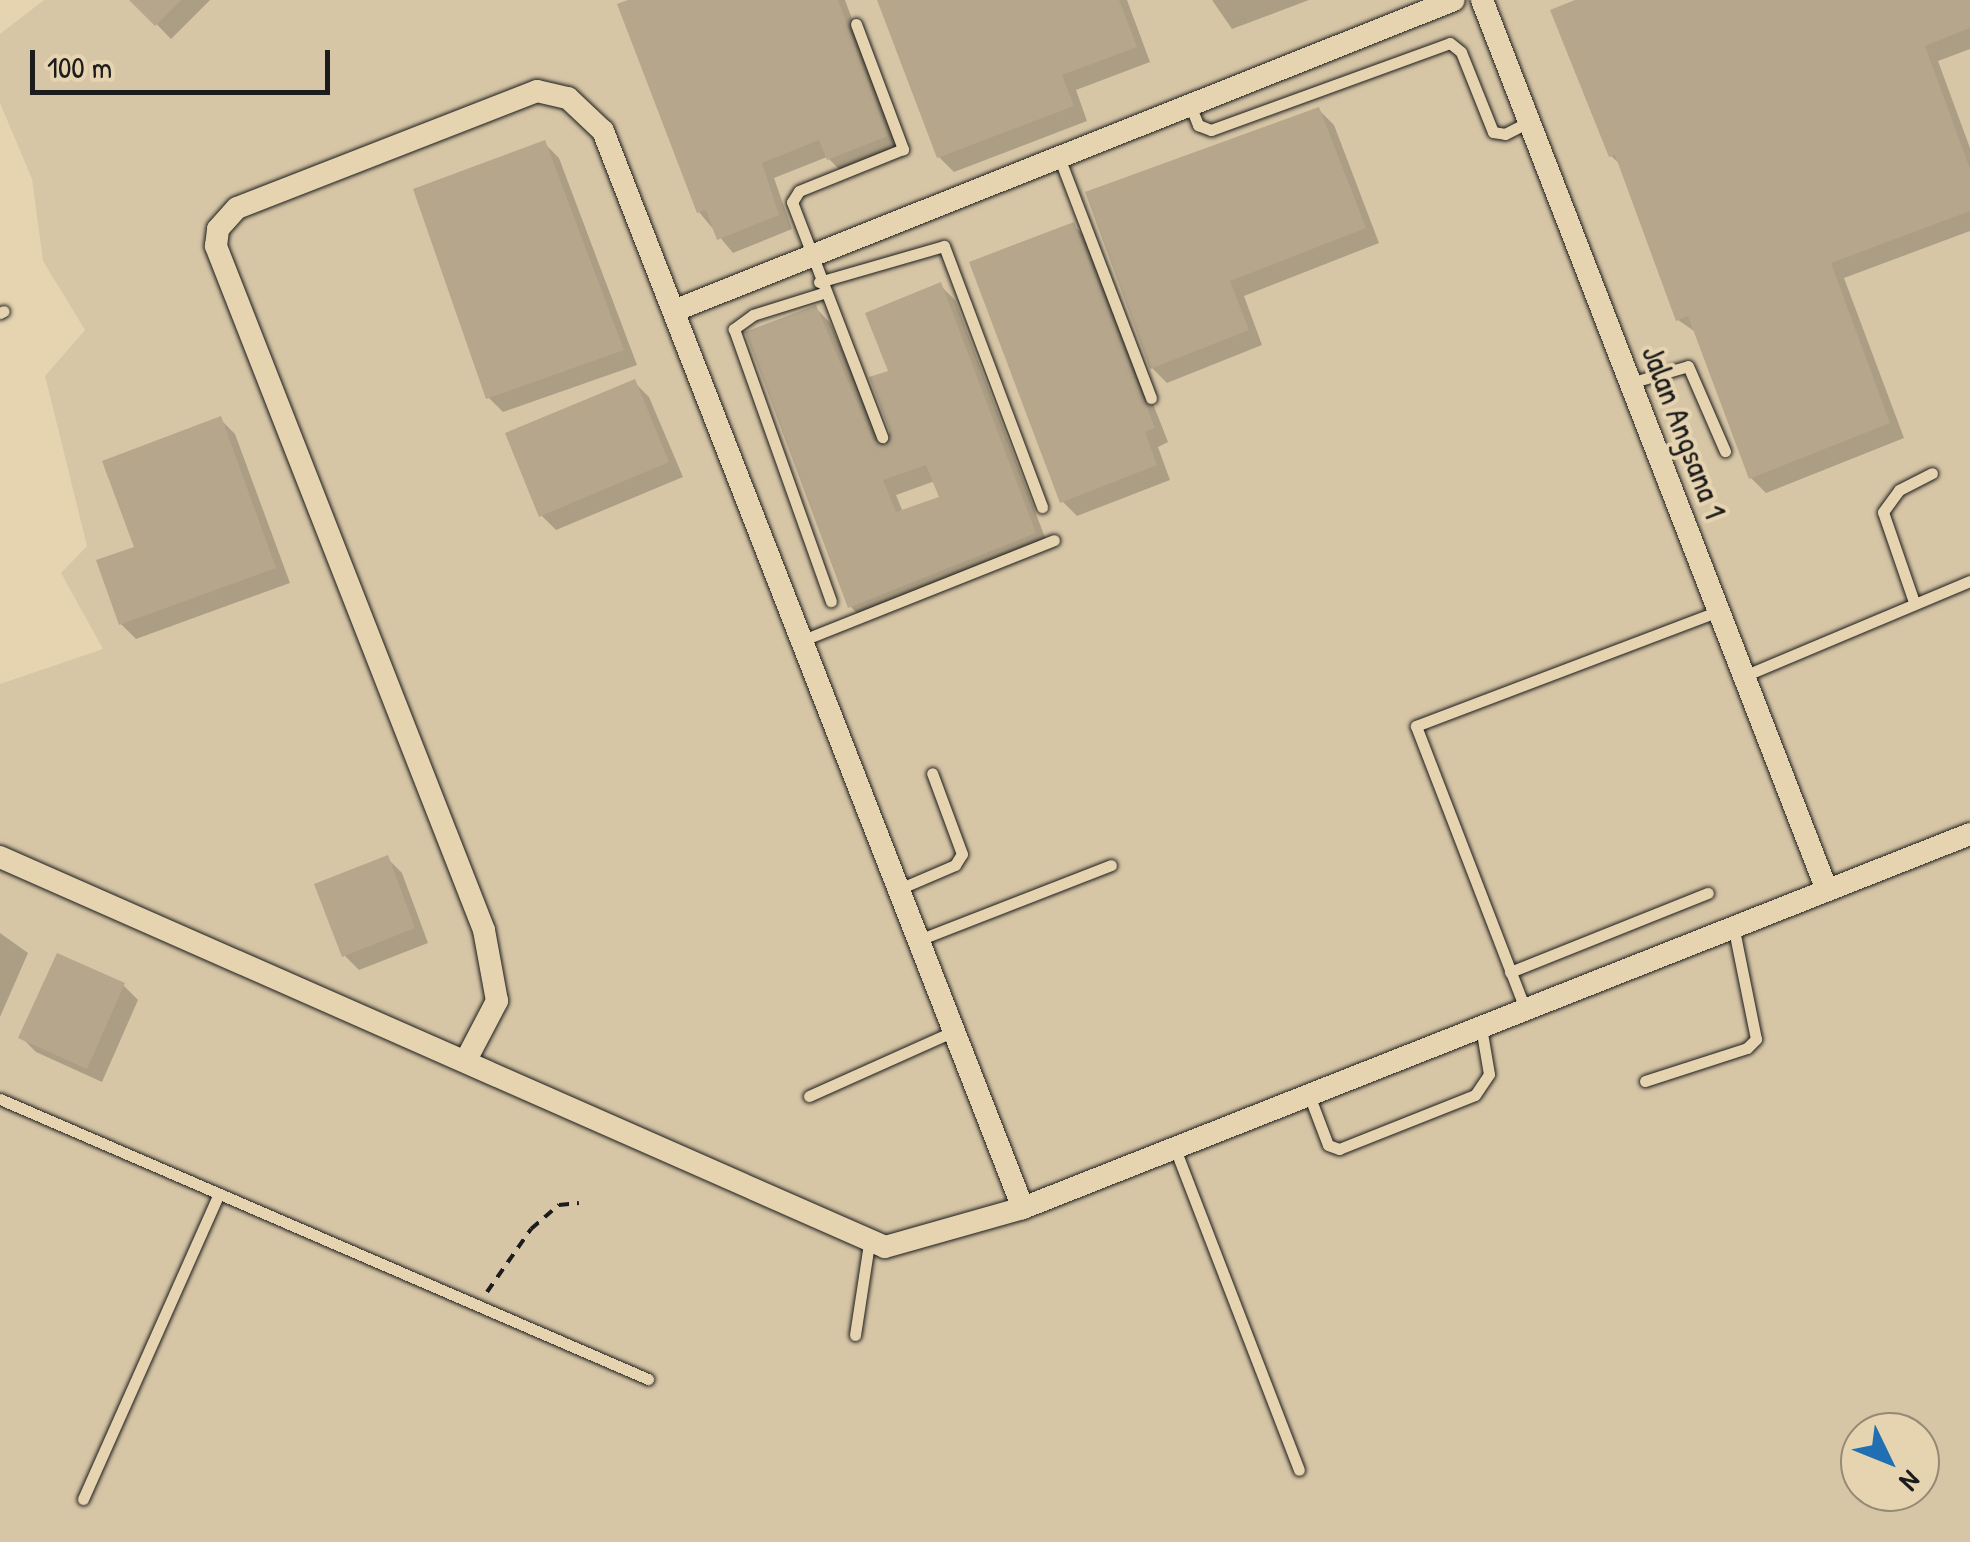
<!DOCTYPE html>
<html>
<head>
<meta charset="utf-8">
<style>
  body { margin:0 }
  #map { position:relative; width:1970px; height:1542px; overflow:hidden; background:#e6d4b1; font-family:"Patrick Hand",sans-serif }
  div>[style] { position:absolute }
  .built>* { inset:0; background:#d7c6a6 }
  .shadow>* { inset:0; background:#0003 }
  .building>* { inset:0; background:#b5a68c }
  .path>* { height:4px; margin-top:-2px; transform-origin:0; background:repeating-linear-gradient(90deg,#1c1c1c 0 10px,transparent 0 18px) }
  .roads { filter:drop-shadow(0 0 2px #1c1c1c) drop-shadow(0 0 2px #1c1c1c) }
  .lane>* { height:11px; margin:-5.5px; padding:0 5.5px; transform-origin:5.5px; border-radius:5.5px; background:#e6d4b1 }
  .street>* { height:22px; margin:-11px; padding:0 11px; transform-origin:11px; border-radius:11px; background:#e6d4b1 }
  span { translate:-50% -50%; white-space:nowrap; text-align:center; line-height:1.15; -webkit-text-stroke:8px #e6d4b1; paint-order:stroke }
  .street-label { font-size:32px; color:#1c1c1c }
  .north { position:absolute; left:1840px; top:1412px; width:100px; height:100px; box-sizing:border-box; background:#e6d4b1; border:2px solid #958a75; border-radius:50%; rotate:133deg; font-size:28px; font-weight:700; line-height:40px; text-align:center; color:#1c1c1c }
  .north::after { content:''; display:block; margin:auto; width:35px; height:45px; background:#1f6fb2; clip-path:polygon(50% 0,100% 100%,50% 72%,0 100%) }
  .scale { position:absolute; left:30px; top:50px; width:300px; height:45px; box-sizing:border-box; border:5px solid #1c1c1c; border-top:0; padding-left:12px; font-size:30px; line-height:35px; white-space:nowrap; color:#1c1c1c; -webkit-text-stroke:8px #e6d4b1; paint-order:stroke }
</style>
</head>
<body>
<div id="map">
  <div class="built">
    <i style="clip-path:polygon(evenodd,44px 0,1970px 0,1970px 1542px,0 1542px,0 684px,103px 649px,61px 573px,87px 546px,45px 376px,85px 330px,43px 261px,32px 179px,0 103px,0 34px,44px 0,1860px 1432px,1920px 1432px,1920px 1492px,1860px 1492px,1860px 1432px)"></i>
  </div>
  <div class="shadow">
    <i style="clip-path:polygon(133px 0,210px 0,171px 39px)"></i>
    <i style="clip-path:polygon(638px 0,845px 0,901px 150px,843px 173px,827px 157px,774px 178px,792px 229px,733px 253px,699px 212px)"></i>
    <i style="clip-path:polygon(880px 0,1127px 0,1150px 62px,1076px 90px,1087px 121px,954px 172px,939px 157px)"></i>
    <i style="clip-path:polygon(1212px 0,1309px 0,1232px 29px)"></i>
    <i style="clip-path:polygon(1582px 0,1970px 0,1970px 49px,1938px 61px,1970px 148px,1970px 231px,1844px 278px,1904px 438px,1766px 493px,1751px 478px,1697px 333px,1678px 320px,1622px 166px,1611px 156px)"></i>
    <i style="clip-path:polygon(1319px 110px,1334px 125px,1379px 243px,1244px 296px,1262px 345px,1167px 383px,1152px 368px)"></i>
    <i style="clip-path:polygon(544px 143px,559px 158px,637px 365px,503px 412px,488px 397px)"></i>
    <i style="clip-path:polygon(1073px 225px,1088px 240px,1161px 424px,1168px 442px,1158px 447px,1170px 480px,1077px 516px,1062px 501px)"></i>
    <i style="clip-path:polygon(evenodd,940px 285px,955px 300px,1049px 548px,865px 621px,850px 606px,816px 308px,830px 323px,885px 446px,940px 285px,935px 481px,942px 499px,903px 512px,896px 495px,935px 481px)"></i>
    <i style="clip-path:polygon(634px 382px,649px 397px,683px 477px,556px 530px,541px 515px)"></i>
    <i style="clip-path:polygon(220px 419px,235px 434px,290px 583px,136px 639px,121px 624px,137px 548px)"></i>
    <i style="clip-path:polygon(387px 858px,402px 873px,428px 943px,359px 970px,344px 955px)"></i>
    <i style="clip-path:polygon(0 933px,28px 953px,0 1017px)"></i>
    <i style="clip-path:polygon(124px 986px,138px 1000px,102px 1082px,36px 1052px,21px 1037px)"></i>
  </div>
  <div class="building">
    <i style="clip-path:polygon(129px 0,181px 0,155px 26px)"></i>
    <i style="clip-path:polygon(628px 0,838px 0,888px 136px,827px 160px,819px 140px,762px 163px,779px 215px,717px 240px,706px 210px,697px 213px,617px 4px)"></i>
    <i style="clip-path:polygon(877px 0,1119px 0,1137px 47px,1062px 75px,1074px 106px,937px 158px)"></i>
    <i style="clip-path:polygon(1575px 0,1970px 0,1970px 28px,1925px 46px,1970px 169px,1970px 211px,1831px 263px,1890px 423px,1749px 479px,1688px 316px,1676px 321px,1615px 155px,1609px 157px,1550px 10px)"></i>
    <i style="clip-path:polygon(1319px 107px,1366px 228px,1230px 281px,1249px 330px,1150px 369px,1085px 192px)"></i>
    <i style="clip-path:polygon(545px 140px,624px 350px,486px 399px,413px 189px)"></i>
    <i style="clip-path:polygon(1074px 222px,1155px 428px,1145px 432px,1157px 465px,1060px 503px,969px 262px)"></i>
    <i style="clip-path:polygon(evenodd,941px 282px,1036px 533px,848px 608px,745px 332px,816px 305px,873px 440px,884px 446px,891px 435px,869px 377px,888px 371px,865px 313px,941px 282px,926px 465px,939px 497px,896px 512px,883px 480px,926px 465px)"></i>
    <i style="clip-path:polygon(635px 379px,669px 462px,539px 517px,505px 433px)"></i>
    <i style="clip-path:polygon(221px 416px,276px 568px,119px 625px,96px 560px,134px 547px,102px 461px)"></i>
    <i style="clip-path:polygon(388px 855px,415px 928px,342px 957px,314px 884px)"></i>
    <i style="clip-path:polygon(57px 953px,125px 983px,87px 1069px,18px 1038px)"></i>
  </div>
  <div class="path">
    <i style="left:487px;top:1292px;width:77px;rotate:-55.1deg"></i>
    <i style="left:531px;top:1229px;width:37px;rotate:-41deg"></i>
    <i style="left:559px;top:1205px;width:20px;rotate:-6deg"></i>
  </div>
  <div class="roads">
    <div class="lane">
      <i style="left:856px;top:24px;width:134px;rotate:69.4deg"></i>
      <i style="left:903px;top:149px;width:112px;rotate:158deg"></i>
      <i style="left:799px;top:191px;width:13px;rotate:122deg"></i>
      <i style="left:792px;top:202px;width:252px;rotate:69deg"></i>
      <i style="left:1190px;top:105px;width:22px;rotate:68deg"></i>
      <i style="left:1198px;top:125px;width:14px;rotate:21deg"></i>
      <i style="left:1211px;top:130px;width:254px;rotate:-20deg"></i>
      <i style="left:1450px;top:43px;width:14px;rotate:39deg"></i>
      <i style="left:1461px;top:52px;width:86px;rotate:68.2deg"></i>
      <i style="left:1493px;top:132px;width:12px;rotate:9deg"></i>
      <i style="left:1505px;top:134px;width:27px;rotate:-27deg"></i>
      <i style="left:1059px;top:157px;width:258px;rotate:69.1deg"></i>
      <i style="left:819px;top:282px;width:130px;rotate:-16.1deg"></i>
      <i style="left:944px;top:246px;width:279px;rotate:69.4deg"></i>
      <i style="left:823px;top:293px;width:73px;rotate:162.6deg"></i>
      <i style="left:753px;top:315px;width:24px;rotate:144deg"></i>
      <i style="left:734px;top:329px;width:289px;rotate:70.4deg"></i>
      <i style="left:0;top:313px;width:4px;rotate:-27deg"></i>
      <i style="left:1630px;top:383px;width:60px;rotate:-16.3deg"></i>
      <i style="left:1688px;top:366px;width:93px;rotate:66.5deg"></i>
      <i style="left:1914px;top:602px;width:95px;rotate:-109deg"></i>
      <i style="left:1883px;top:512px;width:27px;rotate:-54deg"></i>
      <i style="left:1899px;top:490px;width:37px;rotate:-27deg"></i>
      <i style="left:803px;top:640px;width:270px;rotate:-21.7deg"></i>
      <i style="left:1744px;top:676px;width:245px;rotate:-22.8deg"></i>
      <i style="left:899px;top:889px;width:61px;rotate:-23.2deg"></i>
      <i style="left:955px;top:865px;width:13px;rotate:-58deg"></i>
      <i style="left:962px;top:854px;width:86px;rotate:-110.3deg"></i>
      <i style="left:919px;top:940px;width:206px;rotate:-21.3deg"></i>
      <i style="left:1510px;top:972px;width:213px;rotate:-21.8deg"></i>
      <i style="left:1524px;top:1006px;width:300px;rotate:-111.1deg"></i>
      <i style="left:1416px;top:726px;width:323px;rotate:-20.8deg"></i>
      <i style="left:1645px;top:1081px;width:107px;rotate:-17.9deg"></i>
      <i style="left:1747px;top:1048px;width:13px;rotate:-45deg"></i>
      <i style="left:1756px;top:1039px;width:116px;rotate:-101.4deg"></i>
      <i style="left:1309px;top:1095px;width:53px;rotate:69.2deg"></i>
      <i style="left:1328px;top:1145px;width:12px;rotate:20deg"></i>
      <i style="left:1339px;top:1149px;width:146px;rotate:-21.7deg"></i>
      <i style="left:1475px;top:1095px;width:25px;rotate:-56deg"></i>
      <i style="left:1489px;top:1074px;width:48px;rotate:-99.7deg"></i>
      <i style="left:809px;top:1096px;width:159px;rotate:-24.1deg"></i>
      <i style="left:0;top:1099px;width:706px;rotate:23.37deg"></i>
      <i style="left:1174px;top:1146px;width:347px;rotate:68.9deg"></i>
      <i style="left:855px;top:1335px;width:93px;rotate:-81.3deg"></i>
      <i style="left:83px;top:1499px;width:334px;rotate:-66deg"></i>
    </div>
    <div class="street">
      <i style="left:1482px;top:0;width:952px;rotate:68.82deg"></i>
      <i style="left:676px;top:310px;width:837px;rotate:-21.73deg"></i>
      <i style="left:0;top:857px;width:967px;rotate:23.78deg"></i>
      <i style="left:885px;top:1247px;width:143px;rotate:-15.8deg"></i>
      <i style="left:1023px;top:1208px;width:1018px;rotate:-21.55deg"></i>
      <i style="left:466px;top:1060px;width:67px;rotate:-62.3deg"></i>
      <i style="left:497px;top:1001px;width:72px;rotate:-100.4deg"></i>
      <i style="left:484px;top:930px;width:735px;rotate:-111.4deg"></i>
      <i style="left:216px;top:246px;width:17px;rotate:-83deg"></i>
      <i style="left:218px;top:229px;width:28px;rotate:-48deg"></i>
      <i style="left:237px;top:208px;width:322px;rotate:-21.3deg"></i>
      <i style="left:537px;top:91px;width:32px;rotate:13deg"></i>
      <i style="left:568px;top:98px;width:48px;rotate:43.3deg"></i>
      <i style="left:603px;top:131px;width:1156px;rotate:68.7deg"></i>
    </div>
  </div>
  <div class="street-label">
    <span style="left:1684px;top:432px;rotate:69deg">Jalan Angsana 1</span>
  </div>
  <div class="north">N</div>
  <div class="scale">100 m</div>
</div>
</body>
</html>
